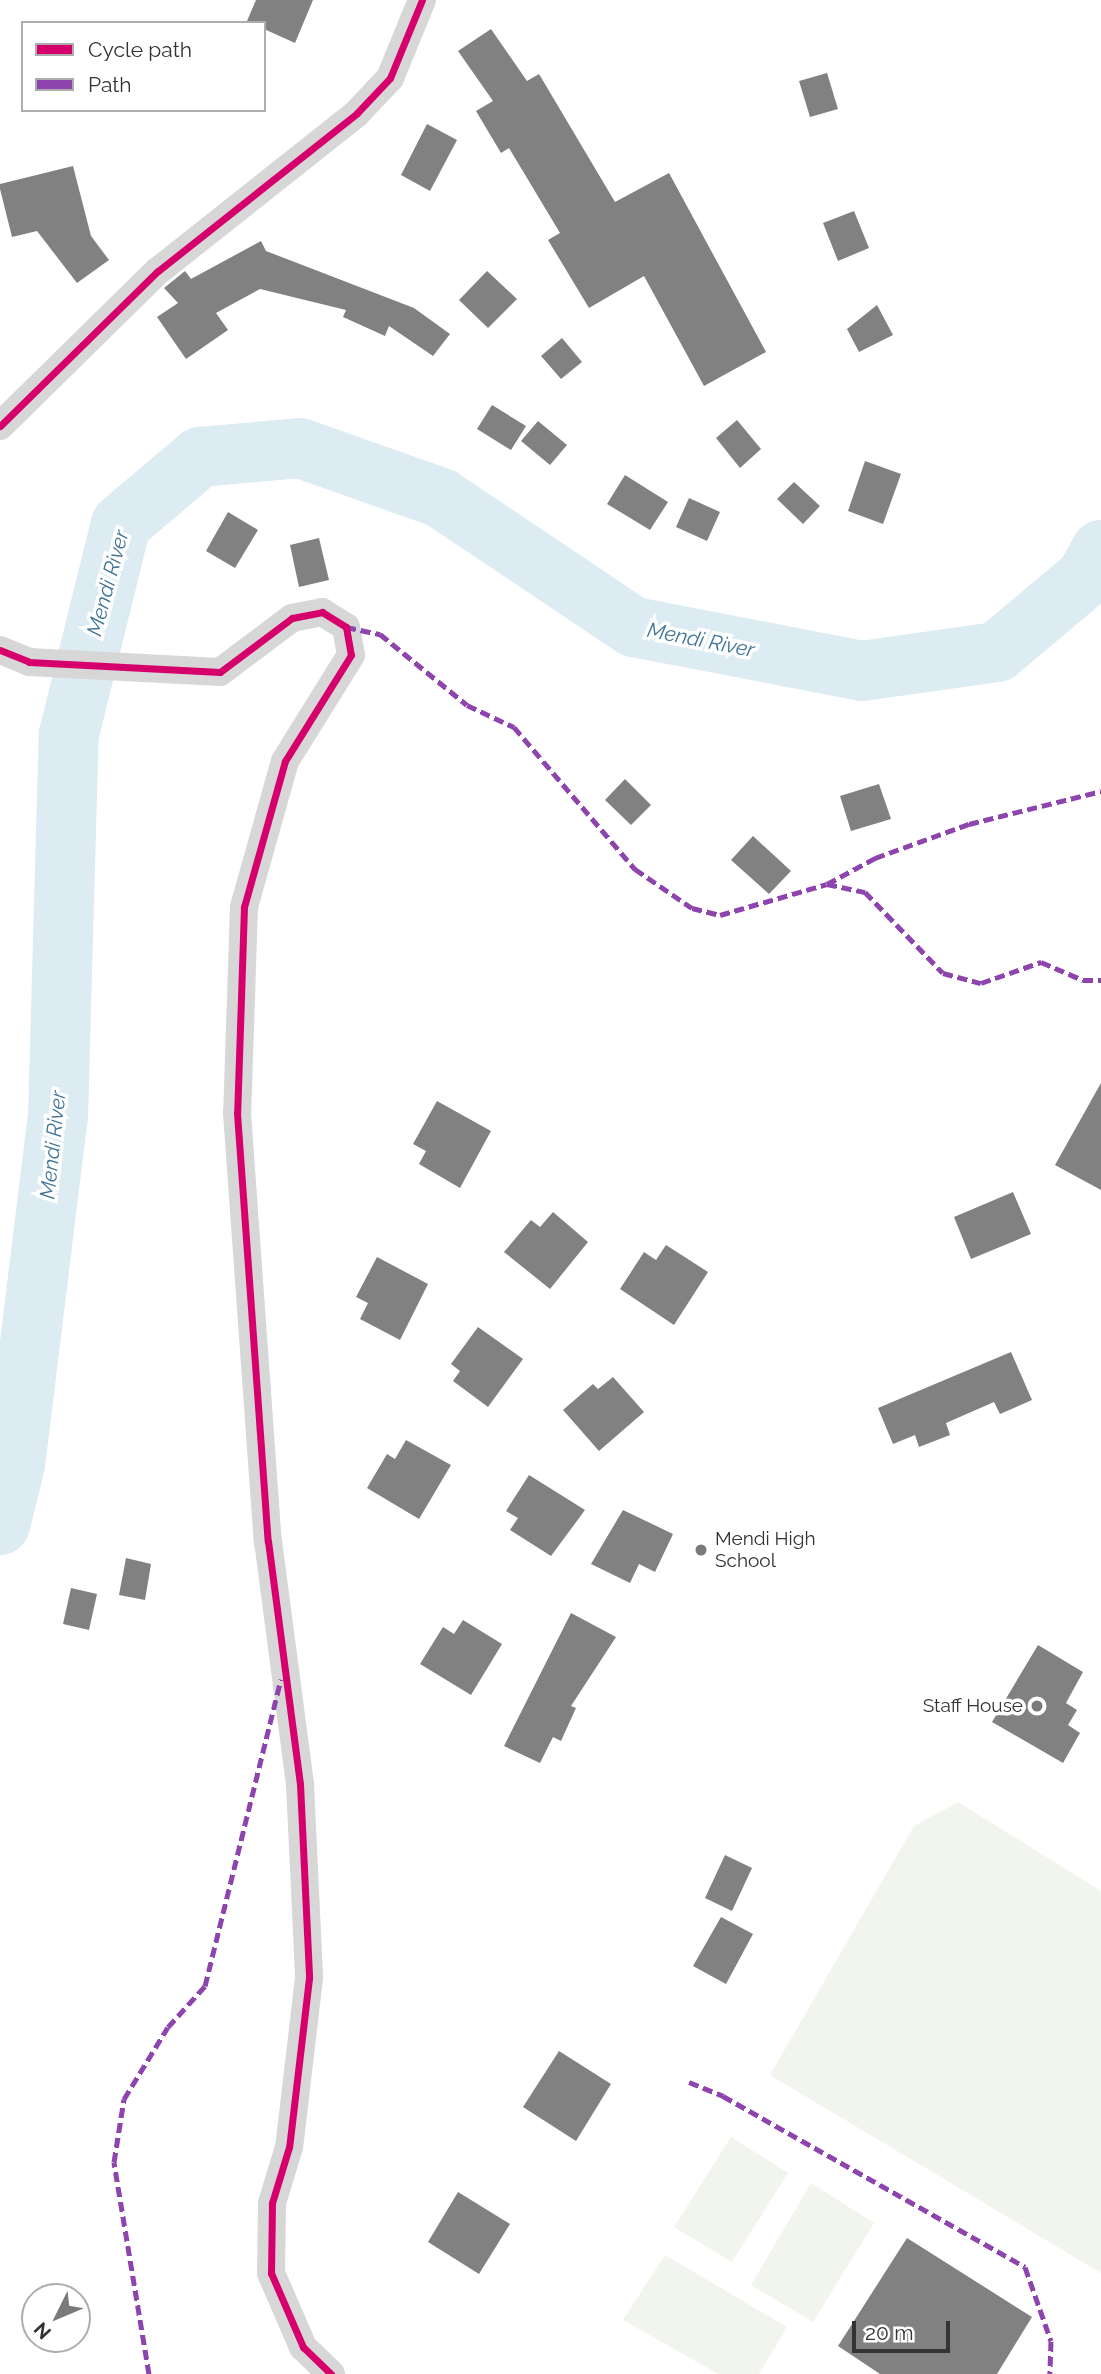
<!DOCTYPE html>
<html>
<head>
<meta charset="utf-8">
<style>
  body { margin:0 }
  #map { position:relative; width:1101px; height:2374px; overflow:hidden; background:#fff; font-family:Raleway,sans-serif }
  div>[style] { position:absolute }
  .green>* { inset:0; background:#f1f5ed }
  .river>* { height:60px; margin:-30px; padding:0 30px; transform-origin:30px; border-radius:30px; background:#ddebf3 }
  .building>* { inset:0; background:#818181 }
  .street>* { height:28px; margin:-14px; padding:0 14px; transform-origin:14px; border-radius:14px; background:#d7d7d7 }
  .quiet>* { height:5px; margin-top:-2.5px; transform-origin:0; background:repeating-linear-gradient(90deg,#8e44ad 0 10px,transparent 0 15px) }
  .cycleway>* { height:7px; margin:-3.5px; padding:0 3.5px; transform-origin:3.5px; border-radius:3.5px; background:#d6006c }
  .dots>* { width:19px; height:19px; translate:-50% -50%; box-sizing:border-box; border:4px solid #fff; border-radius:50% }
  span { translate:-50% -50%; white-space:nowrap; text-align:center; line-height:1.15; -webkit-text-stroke:7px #fff; paint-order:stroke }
  .poi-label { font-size:19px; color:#333 }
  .left { translate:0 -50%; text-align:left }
  .right { translate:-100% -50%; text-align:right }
  .water-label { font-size:21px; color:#3f7597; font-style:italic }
  .legend { position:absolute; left:21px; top:21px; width:245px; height:91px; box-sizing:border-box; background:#fff; border:2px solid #adadad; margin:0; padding:9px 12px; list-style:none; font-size:21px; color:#333 }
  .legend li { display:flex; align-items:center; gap:14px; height:35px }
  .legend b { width:35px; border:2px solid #adadad }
  .north { position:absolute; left:21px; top:2283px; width:70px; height:70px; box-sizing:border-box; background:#fff; border:2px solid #adadad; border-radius:50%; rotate:227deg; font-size:19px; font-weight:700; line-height:28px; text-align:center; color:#333 }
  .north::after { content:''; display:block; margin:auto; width:24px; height:32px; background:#7a7a7a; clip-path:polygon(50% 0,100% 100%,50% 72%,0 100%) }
  .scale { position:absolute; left:852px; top:2321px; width:98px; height:32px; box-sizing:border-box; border:4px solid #333; border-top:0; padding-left:9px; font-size:21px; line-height:24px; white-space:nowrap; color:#333; -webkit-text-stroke:5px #fff; paint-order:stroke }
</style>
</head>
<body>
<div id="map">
  <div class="green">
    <i style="clip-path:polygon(958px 1802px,1101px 1891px,1101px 2273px,770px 2075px,914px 1826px)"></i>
    <i style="clip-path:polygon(731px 2137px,788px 2173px,732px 2262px,674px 2227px)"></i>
    <i style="clip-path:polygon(811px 2183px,874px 2223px,813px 2322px,751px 2285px)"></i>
    <i style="clip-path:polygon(665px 2255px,787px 2327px,759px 2374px,718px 2374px,623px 2320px)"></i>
  </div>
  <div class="river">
    <i style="left:0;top:1525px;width:62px;rotate:-76deg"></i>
    <i style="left:15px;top:1465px;width:351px;rotate:-83deg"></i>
    <i style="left:58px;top:1117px;width:383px;rotate:-88.4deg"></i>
    <i style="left:69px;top:734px;width:216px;rotate:-76.1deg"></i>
    <i style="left:121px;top:524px;width:104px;rotate:-40.3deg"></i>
    <i style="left:200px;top:457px;width:100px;rotate:-5.1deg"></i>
    <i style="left:300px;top:448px;width:150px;rotate:19.5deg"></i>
    <i style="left:441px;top:498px;width:232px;rotate:33.8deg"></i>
    <i style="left:634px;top:627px;width:232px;rotate:10.9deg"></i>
    <i style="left:862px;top:671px;width:136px;rotate:-8deg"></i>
    <i style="left:997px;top:652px;width:116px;rotate:-40.1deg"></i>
    <i style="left:1086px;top:577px;width:31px;rotate:-61deg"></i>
  </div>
  <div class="building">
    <i style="clip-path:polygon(256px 0,313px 0,295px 43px,264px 29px,264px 23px,247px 21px)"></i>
    <i style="clip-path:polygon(491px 29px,527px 81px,539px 74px,615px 202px,669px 173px,766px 352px,704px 386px,644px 276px,589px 308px,548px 240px,560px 233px,509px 148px,501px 153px,476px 111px,493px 101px,458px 51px)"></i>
    <i style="clip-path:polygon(827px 73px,838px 109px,810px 117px,799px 81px)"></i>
    <i style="clip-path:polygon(427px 124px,457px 140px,430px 191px,401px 175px)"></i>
    <i style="clip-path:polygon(73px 166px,91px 236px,109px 260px,77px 283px,37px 231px,12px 237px,0 189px,0 184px)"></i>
    <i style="clip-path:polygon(854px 211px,869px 248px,838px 261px,823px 223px)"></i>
    <i style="clip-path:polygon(261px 241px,266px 251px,414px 308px,450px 334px,433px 356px,389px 326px,385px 336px,343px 317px,346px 310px,260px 289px,216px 313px,228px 330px,186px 359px,157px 317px,178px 303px,164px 288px,185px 271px,191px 279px)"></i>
    <i style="clip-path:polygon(487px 271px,517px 299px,488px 328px,459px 300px)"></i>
    <i style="clip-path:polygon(877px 305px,893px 335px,859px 352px,847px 329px)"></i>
    <i style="clip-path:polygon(562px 338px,582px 362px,561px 379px,541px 356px)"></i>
    <i style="clip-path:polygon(492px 405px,526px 426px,511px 450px,477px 429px)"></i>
    <i style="clip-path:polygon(737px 420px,761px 449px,740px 468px,716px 438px)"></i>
    <i style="clip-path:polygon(538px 421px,567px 445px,550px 465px,521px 441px)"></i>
    <i style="clip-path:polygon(865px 461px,901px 474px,883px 524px,848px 511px)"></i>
    <i style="clip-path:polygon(625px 475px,668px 502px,650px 530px,607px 504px)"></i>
    <i style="clip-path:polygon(794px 482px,820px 506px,803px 524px,777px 499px)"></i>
    <i style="clip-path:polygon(689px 498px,720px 512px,707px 541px,676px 527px)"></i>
    <i style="clip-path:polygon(228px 512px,258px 530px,235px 568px,206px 551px)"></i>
    <i style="clip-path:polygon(319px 538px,329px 580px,299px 587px,290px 545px)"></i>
    <i style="clip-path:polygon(625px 779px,651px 805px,631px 825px,605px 800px)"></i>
    <i style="clip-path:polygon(879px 784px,891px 819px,851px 831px,840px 796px)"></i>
    <i style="clip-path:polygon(753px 836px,791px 871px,769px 894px,731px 860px)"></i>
    <i style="clip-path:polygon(1101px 1083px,1101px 1190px,1055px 1165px)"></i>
    <i style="clip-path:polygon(437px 1101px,491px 1131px,460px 1188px,419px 1164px,426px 1151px,413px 1144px)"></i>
    <i style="clip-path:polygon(1013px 1192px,1031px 1234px,971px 1259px,954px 1217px)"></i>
    <i style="clip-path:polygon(553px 1212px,588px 1242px,550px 1289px,504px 1252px,531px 1220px,540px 1227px)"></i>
    <i style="clip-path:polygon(666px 1245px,708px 1272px,674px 1325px,620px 1289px,644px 1252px,656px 1260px)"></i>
    <i style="clip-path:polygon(377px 1257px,428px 1284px,400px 1340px,360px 1319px,368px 1303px,356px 1297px)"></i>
    <i style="clip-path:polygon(478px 1327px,523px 1359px,488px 1407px,453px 1381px,460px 1371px,451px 1364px)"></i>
    <i style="clip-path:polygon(1011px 1352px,1032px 1400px,1000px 1414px,994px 1402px,946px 1423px,950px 1435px,919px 1447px,915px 1435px,893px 1444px,878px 1408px)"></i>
    <i style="clip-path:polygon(613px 1377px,644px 1412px,599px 1451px,563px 1410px,593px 1384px,598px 1389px)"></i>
    <i style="clip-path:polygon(406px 1440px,451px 1465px,419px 1519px,367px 1488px,387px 1454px,395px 1459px)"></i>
    <i style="clip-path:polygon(529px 1475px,585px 1510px,551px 1556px,510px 1530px,518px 1518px,506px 1511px)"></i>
    <i style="clip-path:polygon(623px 1510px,673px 1534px,655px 1572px,639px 1564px,630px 1583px,591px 1564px)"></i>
    <i style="clip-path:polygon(126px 1558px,151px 1564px,145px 1600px,119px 1595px)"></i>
    <i style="clip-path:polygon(71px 1588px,97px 1594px,89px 1630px,63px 1624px)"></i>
    <i style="clip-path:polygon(571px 1613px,616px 1637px,571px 1706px,576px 1708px,561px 1741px,553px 1737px,540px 1763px,504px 1746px)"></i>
    <i style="clip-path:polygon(463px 1620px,502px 1644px,471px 1695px,420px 1664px,443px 1627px,454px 1634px)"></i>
    <i style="clip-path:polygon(1038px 1645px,1083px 1672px,1066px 1703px,1077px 1710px,1068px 1725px,1080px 1733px,1063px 1763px,992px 1722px)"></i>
    <i style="clip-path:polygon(725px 1855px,752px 1868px,732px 1911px,705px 1898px)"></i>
    <i style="clip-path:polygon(721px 1917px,753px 1934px,726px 1984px,693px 1966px)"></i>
    <i style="clip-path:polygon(559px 2051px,611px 2084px,576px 2141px,523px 2107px)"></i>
    <i style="clip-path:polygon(458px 2192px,510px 2224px,479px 2274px,428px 2242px)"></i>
    <i style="clip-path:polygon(907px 2238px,1032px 2317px,997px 2374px,880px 2374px,838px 2346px)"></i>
  </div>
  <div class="street">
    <i style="left:0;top:426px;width:221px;rotate:-44.5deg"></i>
    <i style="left:158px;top:271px;width:254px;rotate:-38.4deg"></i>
    <i style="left:357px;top:113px;width:48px;rotate:-46.7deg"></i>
    <i style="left:390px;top:78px;width:84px;rotate:-67.7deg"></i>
    <i style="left:0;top:650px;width:31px;rotate:22deg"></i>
    <i style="left:29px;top:662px;width:191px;rotate:3deg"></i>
    <i style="left:220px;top:672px;width:90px;rotate:-36.9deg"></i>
    <i style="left:292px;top:618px;width:31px;rotate:-11deg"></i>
    <i style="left:322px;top:612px;width:28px;rotate:32deg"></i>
    <i style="left:346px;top:627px;width:28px;rotate:80deg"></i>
    <i style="left:351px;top:655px;width:125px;rotate:121.9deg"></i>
    <i style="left:285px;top:761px;width:152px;rotate:105.7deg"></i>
    <i style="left:244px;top:907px;width:206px;rotate:91.9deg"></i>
    <i style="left:237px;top:1113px;width:429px;rotate:85.9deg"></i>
    <i style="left:268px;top:1541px;width:245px;rotate:82.5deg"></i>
    <i style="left:300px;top:1784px;width:194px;rotate:87.3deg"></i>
    <i style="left:309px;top:1978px;width:170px;rotate:96.7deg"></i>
    <i style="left:289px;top:2147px;width:59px;rotate:106.9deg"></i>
    <i style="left:272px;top:2203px;width:70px;rotate:90.8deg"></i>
    <i style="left:271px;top:2273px;width:81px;rotate:66.6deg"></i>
    <i style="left:303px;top:2347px;width:39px;rotate:44deg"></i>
  </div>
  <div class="quiet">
    <i style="left:346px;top:627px;width:35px;rotate:12deg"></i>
    <i style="left:380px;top:634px;width:112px;rotate:39.2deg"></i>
    <i style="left:467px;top:705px;width:52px;rotate:25.1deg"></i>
    <i style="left:514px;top:727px;width:187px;rotate:49.6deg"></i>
    <i style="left:635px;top:869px;width:69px;rotate:34.4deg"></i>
    <i style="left:692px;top:908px;width:29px;rotate:14deg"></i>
    <i style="left:720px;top:915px;width:111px;rotate:-16.2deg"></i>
    <i style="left:827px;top:884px;width:55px;rotate:-28.4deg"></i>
    <i style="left:875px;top:858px;width:100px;rotate:-19.9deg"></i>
    <i style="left:969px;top:824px;width:136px;rotate:-14deg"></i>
    <i style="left:827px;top:884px;width:39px;rotate:12deg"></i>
    <i style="left:865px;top:892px;width:112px;rotate:46.1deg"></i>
    <i style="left:943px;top:973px;width:39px;rotate:15deg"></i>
    <i style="left:981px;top:983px;width:64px;rotate:-19.3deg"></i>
    <i style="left:1041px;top:962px;width:46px;rotate:23.2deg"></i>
    <i style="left:1083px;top:980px;width:18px"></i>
    <i style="left:689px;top:2082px;width:37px;rotate:22deg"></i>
    <i style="left:723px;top:2096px;width:347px;rotate:29.5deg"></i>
    <i style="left:1025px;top:2267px;width:78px;rotate:70.6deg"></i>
    <i style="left:1051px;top:2341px;width:33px;rotate:92deg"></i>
    <i style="left:149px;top:2374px;width:215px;rotate:-99.4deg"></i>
    <i style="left:114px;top:2162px;width:64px;rotate:-81deg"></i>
    <i style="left:124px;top:2099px;width:84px;rotate:-58.6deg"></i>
    <i style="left:168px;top:2027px;width:55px;rotate:-47.9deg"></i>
    <i style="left:205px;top:1986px;width:316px;rotate:-76.1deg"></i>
  </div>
  <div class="cycleway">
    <i style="left:0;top:426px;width:221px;rotate:-44.5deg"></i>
    <i style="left:158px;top:271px;width:254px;rotate:-38.4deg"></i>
    <i style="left:357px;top:113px;width:48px;rotate:-46.7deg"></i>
    <i style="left:390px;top:78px;width:84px;rotate:-67.7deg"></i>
    <i style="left:0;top:650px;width:31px;rotate:22deg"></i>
    <i style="left:29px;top:662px;width:191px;rotate:3deg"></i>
    <i style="left:220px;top:672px;width:90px;rotate:-36.9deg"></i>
    <i style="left:292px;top:618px;width:31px;rotate:-11deg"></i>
    <i style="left:322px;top:612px;width:28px;rotate:32deg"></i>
    <i style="left:346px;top:627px;width:28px;rotate:80deg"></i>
    <i style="left:351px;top:655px;width:125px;rotate:121.9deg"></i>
    <i style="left:285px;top:761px;width:152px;rotate:105.7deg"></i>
    <i style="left:244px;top:907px;width:206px;rotate:91.9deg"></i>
    <i style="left:237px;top:1113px;width:429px;rotate:85.9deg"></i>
    <i style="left:268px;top:1541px;width:245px;rotate:82.5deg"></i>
    <i style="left:300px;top:1784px;width:194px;rotate:87.3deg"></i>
    <i style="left:309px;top:1978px;width:170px;rotate:96.7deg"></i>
    <i style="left:289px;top:2147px;width:59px;rotate:106.9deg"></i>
    <i style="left:272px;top:2203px;width:70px;rotate:90.8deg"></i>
    <i style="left:271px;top:2273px;width:81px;rotate:66.6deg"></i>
    <i style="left:303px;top:2347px;width:39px;rotate:44deg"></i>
  </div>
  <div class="dots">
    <i style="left:701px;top:1550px;background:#7a7a7a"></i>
    <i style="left:1037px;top:1706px;background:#7a7a7a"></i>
  </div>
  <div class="poi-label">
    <span class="left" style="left:715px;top:1550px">Mendi High<br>School</span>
    <span class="right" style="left:1023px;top:1706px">Staff House</span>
  </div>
  <div class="water-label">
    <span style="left:108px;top:583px;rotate:-75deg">Mendi River</span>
    <span style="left:701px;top:640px;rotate:11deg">Mendi River</span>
    <span style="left:53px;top:1145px;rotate:-84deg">Mendi River</span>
  </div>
  <ul class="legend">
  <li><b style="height:9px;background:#d6006c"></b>Cycle path</li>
  <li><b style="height:9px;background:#8e44ad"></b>Path</li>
  </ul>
  <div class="north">N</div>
  <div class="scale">20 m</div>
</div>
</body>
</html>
